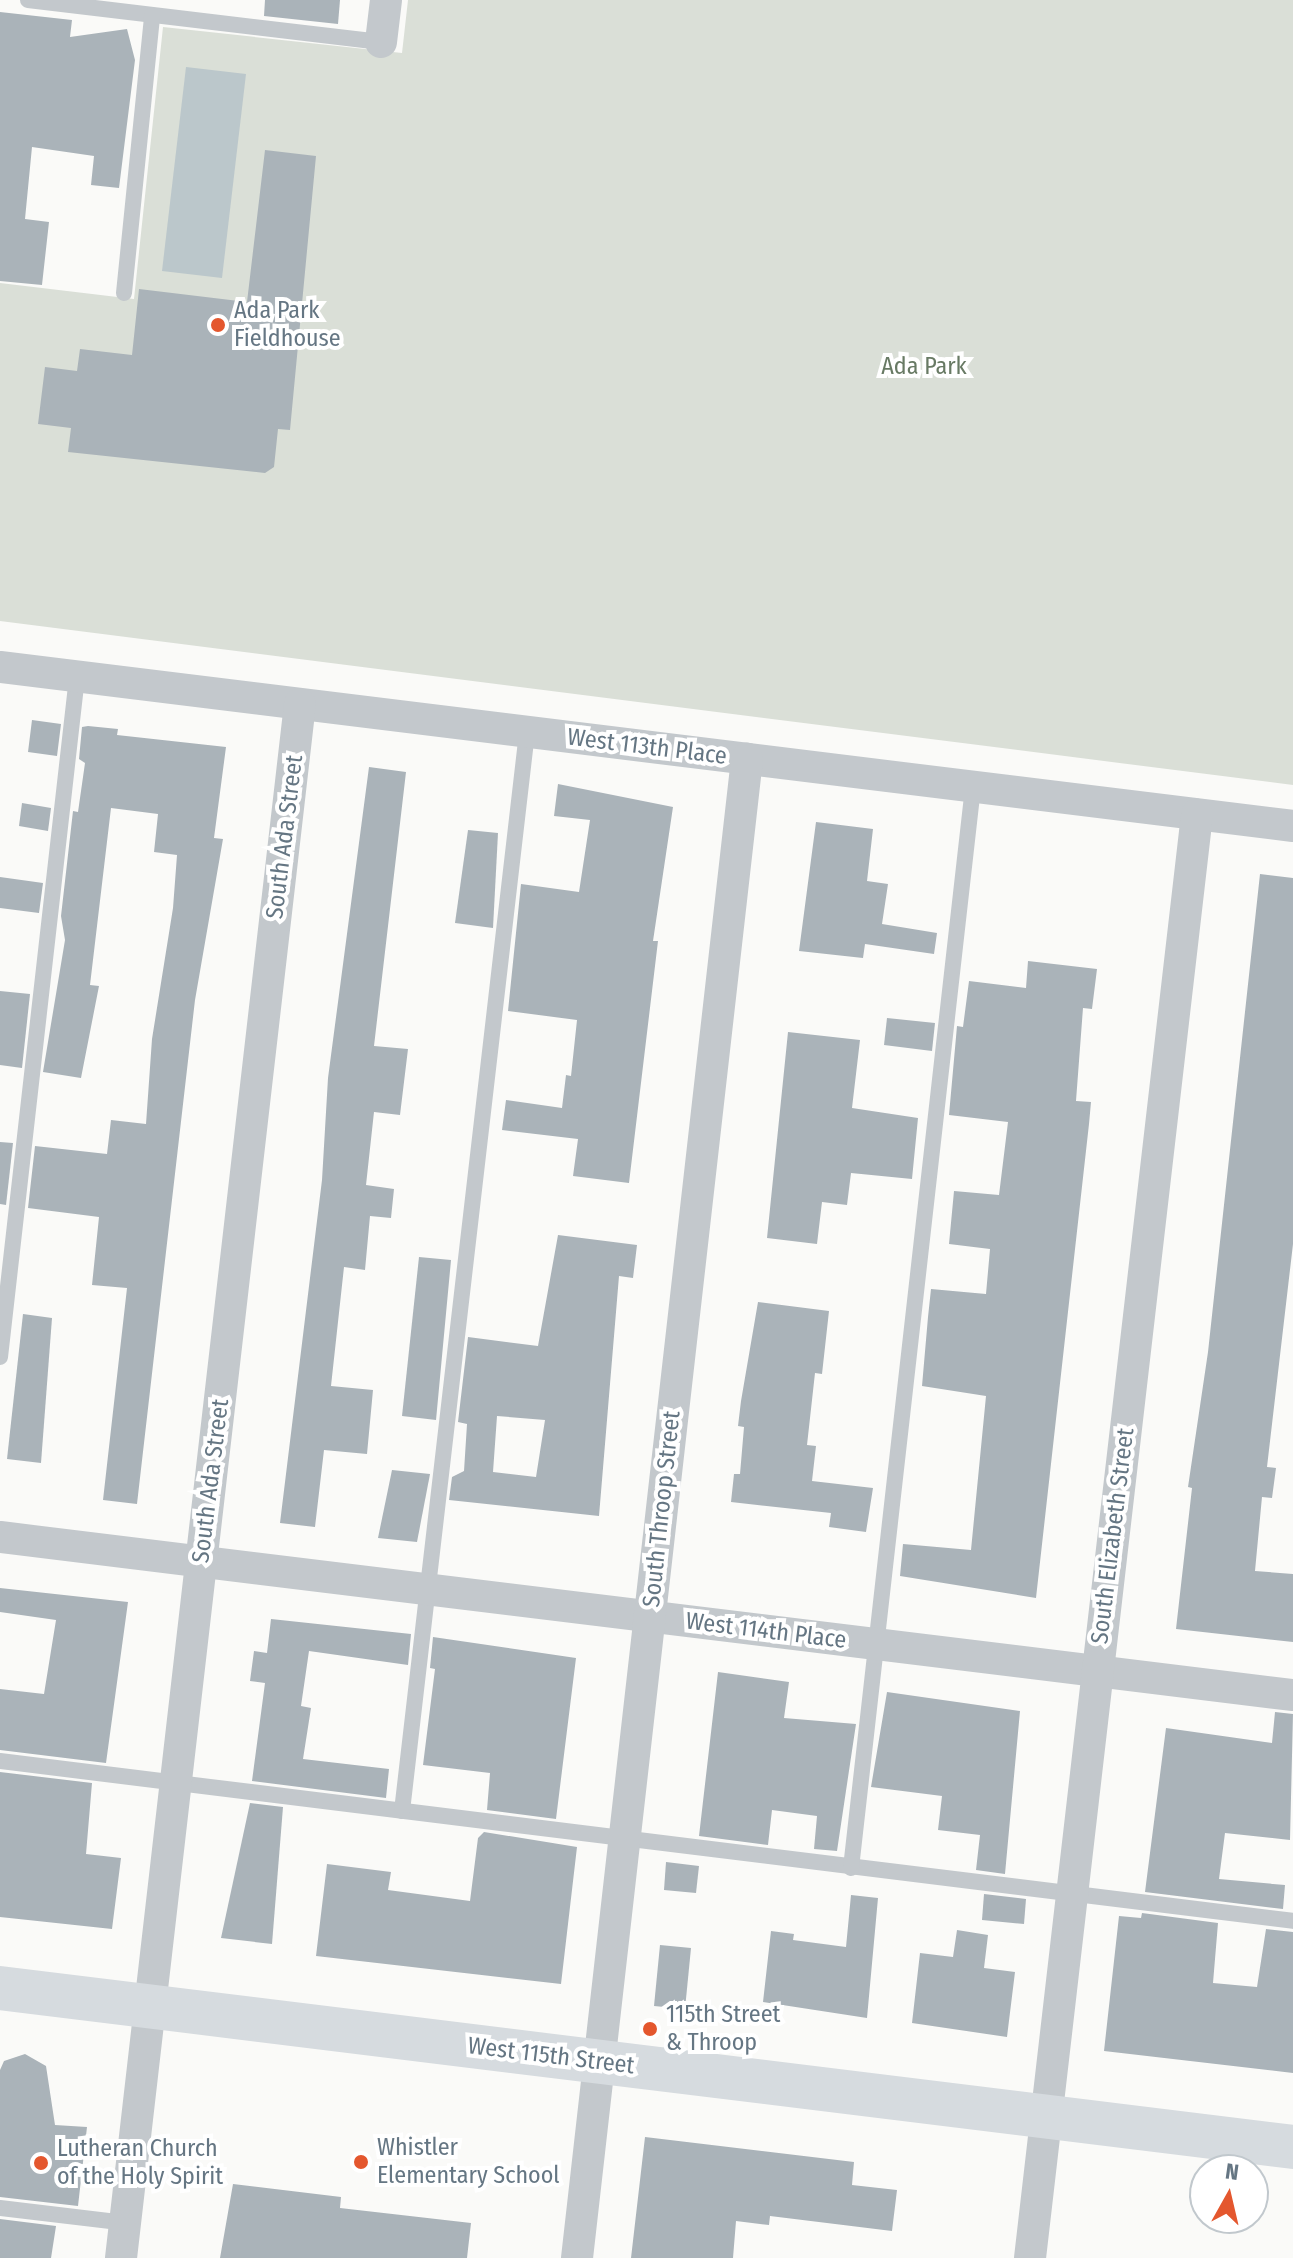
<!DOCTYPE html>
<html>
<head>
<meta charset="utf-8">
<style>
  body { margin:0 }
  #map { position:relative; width:1293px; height:2258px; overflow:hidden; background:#fafaf8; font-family:"Fira Sans Condensed",sans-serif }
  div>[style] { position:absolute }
  .green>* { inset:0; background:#dadfd7 }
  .water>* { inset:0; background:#bbc7cb }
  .building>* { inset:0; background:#aab3b9 }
  .lane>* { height:16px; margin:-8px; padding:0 8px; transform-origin:8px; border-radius:8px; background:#c3c8cc }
  .street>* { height:32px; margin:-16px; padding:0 16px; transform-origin:16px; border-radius:16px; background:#c3c8cc }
  .secondary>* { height:44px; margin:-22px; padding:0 22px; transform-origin:22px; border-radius:22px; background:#d6dbdf }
  .dots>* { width:22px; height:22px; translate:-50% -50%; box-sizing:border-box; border:4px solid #fff; border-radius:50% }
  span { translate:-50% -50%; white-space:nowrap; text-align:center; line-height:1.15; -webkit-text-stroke:8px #fff; paint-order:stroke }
  .poi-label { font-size:24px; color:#657683 }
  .left { translate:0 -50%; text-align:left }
  .park-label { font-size:24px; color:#687a64 }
  .street-label { font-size:24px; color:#657683 }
  .north { position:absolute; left:1189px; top:2154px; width:80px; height:80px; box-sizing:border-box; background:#fff; border:2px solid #c1c8cd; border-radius:50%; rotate:8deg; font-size:22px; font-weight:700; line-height:32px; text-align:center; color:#657683 }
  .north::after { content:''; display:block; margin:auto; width:28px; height:36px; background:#e4572e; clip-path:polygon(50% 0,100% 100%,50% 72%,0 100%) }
</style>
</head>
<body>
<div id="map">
  <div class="green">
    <i style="clip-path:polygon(408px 0,1293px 0,1293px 785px,0 621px,0 283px,134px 299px,163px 27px,402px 53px)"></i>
  </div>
  <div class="water">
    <i style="clip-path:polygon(186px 67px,246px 74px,222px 278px,162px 271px)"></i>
  </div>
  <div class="building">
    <i style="clip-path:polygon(265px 0,340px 0,338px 24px,264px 16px)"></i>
    <i style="clip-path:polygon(0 12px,72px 20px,70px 37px,127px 29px,135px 60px,119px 188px,91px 185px,94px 156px,32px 147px,25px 219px,49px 222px,42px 285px,0 281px)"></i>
    <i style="clip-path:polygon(265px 150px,316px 156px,290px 430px,278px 429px,274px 467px,265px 473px,68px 452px,71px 428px,38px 424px,45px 367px,77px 371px,80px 349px,132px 355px,139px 289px,247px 302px)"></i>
    <i style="clip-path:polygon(32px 720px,61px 724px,57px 756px,28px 752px)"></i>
    <i style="clip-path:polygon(88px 726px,118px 729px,117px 735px,226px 747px,214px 838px,223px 839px,195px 1000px,137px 1504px,103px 1500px,127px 1288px,92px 1285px,99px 1217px,28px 1208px,35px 1146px,107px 1154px,111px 1120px,146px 1124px,152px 1039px,173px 908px,177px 855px,154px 852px,158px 814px,111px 808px,90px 985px,99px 986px,81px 1078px,43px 1072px,65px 940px,61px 916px,73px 811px,78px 812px,85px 763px,79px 759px,82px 727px)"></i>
    <i style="clip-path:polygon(369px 767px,406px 772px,374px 1046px,408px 1049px,400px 1115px,374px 1112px,366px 1185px,394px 1189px,391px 1218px,370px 1216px,365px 1270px,344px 1267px,331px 1386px,373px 1390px,367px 1454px,324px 1450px,315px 1527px,280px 1523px,322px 1180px,328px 1078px)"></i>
    <i style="clip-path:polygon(558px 784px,673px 807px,653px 941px,658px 941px,629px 1183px,573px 1176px,578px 1139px,502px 1130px,506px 1100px,562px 1108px,566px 1075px,571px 1076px,577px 1020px,508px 1011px,521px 884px,579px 892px,590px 820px,554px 816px)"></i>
    <i style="clip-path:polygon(22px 803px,51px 808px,48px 831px,19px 826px)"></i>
    <i style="clip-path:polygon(816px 822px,873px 829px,867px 881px,888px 884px,882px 924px,937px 933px,934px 954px,865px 944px,863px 958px,799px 951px)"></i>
    <i style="clip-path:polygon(468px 830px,498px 833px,493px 928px,455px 923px)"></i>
    <i style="clip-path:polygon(1260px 874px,1293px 878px,1293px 1244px,1267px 1467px,1276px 1468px,1272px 1498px,1262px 1497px,1255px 1571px,1293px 1574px,1293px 1642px,1176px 1629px,1192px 1488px,1188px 1487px,1208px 1352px)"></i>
    <i style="clip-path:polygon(0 877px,43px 883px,39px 913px,0 908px)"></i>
    <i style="clip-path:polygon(1028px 961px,1097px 969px,1092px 1009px,1083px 1008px,1076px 1101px,1091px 1102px,1089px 1124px,1036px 1598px,900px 1576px,903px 1544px,971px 1550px,986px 1396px,922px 1386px,928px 1317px,931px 1289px,986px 1294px,990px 1249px,949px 1244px,954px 1191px,999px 1195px,1008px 1122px,949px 1115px,957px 1026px,963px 1027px,969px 981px,1026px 988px)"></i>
    <i style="clip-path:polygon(0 991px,30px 994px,22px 1068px,0 1065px)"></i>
    <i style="clip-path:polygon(887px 1018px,935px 1023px,932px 1051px,884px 1045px)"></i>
    <i style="clip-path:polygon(788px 1032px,860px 1040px,852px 1108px,918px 1118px,912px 1179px,851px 1173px,847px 1205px,822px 1202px,817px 1244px,767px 1238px)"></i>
    <i style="clip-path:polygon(0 1142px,13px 1143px,6px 1205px,0 1204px)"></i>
    <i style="clip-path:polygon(evenodd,558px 1235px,637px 1245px,633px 1278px,619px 1276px,599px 1516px,449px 1500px,452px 1477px,464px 1471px,467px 1424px,458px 1422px,468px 1337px,538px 1346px,558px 1235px,497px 1416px,545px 1420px,536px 1477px,493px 1472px,497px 1416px)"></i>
    <i style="clip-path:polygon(419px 1257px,451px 1260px,436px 1420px,402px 1416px)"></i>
    <i style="clip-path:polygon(758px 1302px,829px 1311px,822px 1374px,815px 1373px,807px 1445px,816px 1446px,812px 1481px,873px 1488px,866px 1532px,829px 1527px,831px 1513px,731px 1502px,734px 1474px,740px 1474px,744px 1427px,738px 1426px,741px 1401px)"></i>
    <i style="clip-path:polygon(23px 1314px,52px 1318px,41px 1463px,7px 1459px)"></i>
    <i style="clip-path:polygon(392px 1470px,430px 1474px,417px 1542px,378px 1538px)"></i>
    <i style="clip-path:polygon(0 1588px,128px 1602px,106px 1763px,0 1750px,0 1689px,44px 1694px,56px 1620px,0 1612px)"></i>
    <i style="clip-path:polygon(271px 1619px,411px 1634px,408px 1665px,309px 1651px,301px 1706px,311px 1708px,303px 1759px,389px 1769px,386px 1798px,252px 1781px,265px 1683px,250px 1681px,254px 1651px,267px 1653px)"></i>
    <i style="clip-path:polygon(433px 1637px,576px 1658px,556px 1819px,487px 1810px,490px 1773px,423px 1765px,435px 1669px,430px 1668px)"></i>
    <i style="clip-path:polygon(718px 1672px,789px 1682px,784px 1718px,856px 1724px,837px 1851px,814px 1849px,817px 1816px,772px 1810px,768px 1845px,699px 1836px)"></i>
    <i style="clip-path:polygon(887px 1692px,1020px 1711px,1005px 1874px,976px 1870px,980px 1835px,938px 1830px,942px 1796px,871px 1787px)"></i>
    <i style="clip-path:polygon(1275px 1712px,1293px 1714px,1290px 1840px,1225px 1833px,1219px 1879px,1285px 1885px,1283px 1909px,1145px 1892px,1166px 1728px,1272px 1743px)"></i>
    <i style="clip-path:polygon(0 1772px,92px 1783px,86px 1854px,121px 1858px,112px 1929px,0 1917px)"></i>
    <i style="clip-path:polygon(250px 1803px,283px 1807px,272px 1944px,221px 1938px)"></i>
    <i style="clip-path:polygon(484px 1832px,577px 1847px,561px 1984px,316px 1956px,327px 1864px,391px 1872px,388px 1890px,470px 1901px,478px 1838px)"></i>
    <i style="clip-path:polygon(666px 1862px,699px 1866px,696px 1893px,664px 1890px)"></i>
    <i style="clip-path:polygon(984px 1894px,1026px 1899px,1024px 1924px,982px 1920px)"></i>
    <i style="clip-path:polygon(851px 1895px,878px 1898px,867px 2018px,763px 2002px,771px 1931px,794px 1934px,793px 1940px,846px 1947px)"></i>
    <i style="clip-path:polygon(1142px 1913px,1218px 1923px,1213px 1983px,1257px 1987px,1266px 1929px,1293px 1932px,1293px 2073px,1104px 2051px,1119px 1916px,1141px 1918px)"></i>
    <i style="clip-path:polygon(957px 1930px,988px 1935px,984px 1968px,1015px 1972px,1007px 2037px,912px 2023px,920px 1953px,953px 1957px)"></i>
    <i style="clip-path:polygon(660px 1945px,691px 1948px,685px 2009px,654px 2006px)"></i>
    <i style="clip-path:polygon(25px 2054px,46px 2066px,55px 2125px,87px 2127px,78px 2206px,0 2197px,0 2070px,4px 2061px)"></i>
    <i style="clip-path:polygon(645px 2137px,854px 2162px,852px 2185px,897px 2190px,892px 2231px,770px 2216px,769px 2225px,736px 2221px,733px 2258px,631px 2258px)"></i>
    <i style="clip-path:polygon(233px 2184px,341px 2197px,340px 2208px,471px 2223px,467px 2258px,220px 2258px)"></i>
    <i style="clip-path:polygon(0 2219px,56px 2226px,51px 2258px,0 2258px)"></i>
  </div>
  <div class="lane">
    <i style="left:28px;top:0;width:355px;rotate:6.8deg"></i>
    <i style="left:124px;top:293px;width:279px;rotate:-84.2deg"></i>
    <i style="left:0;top:1357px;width:684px;rotate:-83.54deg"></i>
    <i style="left:0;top:1761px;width:1303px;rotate:7.05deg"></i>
    <i style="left:402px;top:1811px;width:1086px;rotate:-83.39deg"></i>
    <i style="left:851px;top:1868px;width:1088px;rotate:-83.56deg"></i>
    <i style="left:0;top:2208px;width:126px;rotate:6.8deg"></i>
  </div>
  <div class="street">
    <i style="left:381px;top:42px;width:42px;rotate:-83.2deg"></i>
    <i style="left:0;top:667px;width:1303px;rotate:7.01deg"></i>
    <i style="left:0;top:1537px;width:1303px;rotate:6.97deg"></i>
    <i style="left:121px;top:2258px;width:1564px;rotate:-83.43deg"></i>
    <i style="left:577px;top:2258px;width:1509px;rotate:-83.53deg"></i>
    <i style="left:1030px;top:2258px;width:1453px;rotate:-83.4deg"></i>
  </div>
  <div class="secondary">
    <i style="left:0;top:1988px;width:1303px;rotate:7.01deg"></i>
  </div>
  <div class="dots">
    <i style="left:218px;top:325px;background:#e4572e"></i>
    <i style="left:650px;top:2029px;background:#e4572e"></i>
    <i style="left:361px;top:2162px;background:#e4572e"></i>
    <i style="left:41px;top:2163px;background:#e4572e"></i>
  </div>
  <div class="poi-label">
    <span class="left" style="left:234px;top:325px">Ada Park<br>Fieldhouse</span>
    <span class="left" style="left:666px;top:2029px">115th Street<br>&amp; Throop</span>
    <span class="left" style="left:377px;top:2162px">Whistler<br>Elementary School</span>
    <span class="left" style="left:57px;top:2163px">Lutheran Church<br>of the Holy Spirit</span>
  </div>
  <div class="park-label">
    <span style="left:924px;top:367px">Ada Park</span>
  </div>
  <div class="street-label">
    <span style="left:647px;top:747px;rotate:7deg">West 113th Place</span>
    <span style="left:285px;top:837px;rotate:-83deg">South Ada Street</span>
    <span style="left:211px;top:1481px;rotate:-83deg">South Ada Street</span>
    <span style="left:662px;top:1509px;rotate:-84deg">South Throop Street</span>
    <span style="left:1113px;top:1536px;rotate:-83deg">South Elizabeth Street</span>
    <span style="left:766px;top:1631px;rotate:7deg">West 114th Place</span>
    <span style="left:551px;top:2056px;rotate:7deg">West 115th Street</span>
  </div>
  <div class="north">N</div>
</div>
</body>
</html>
